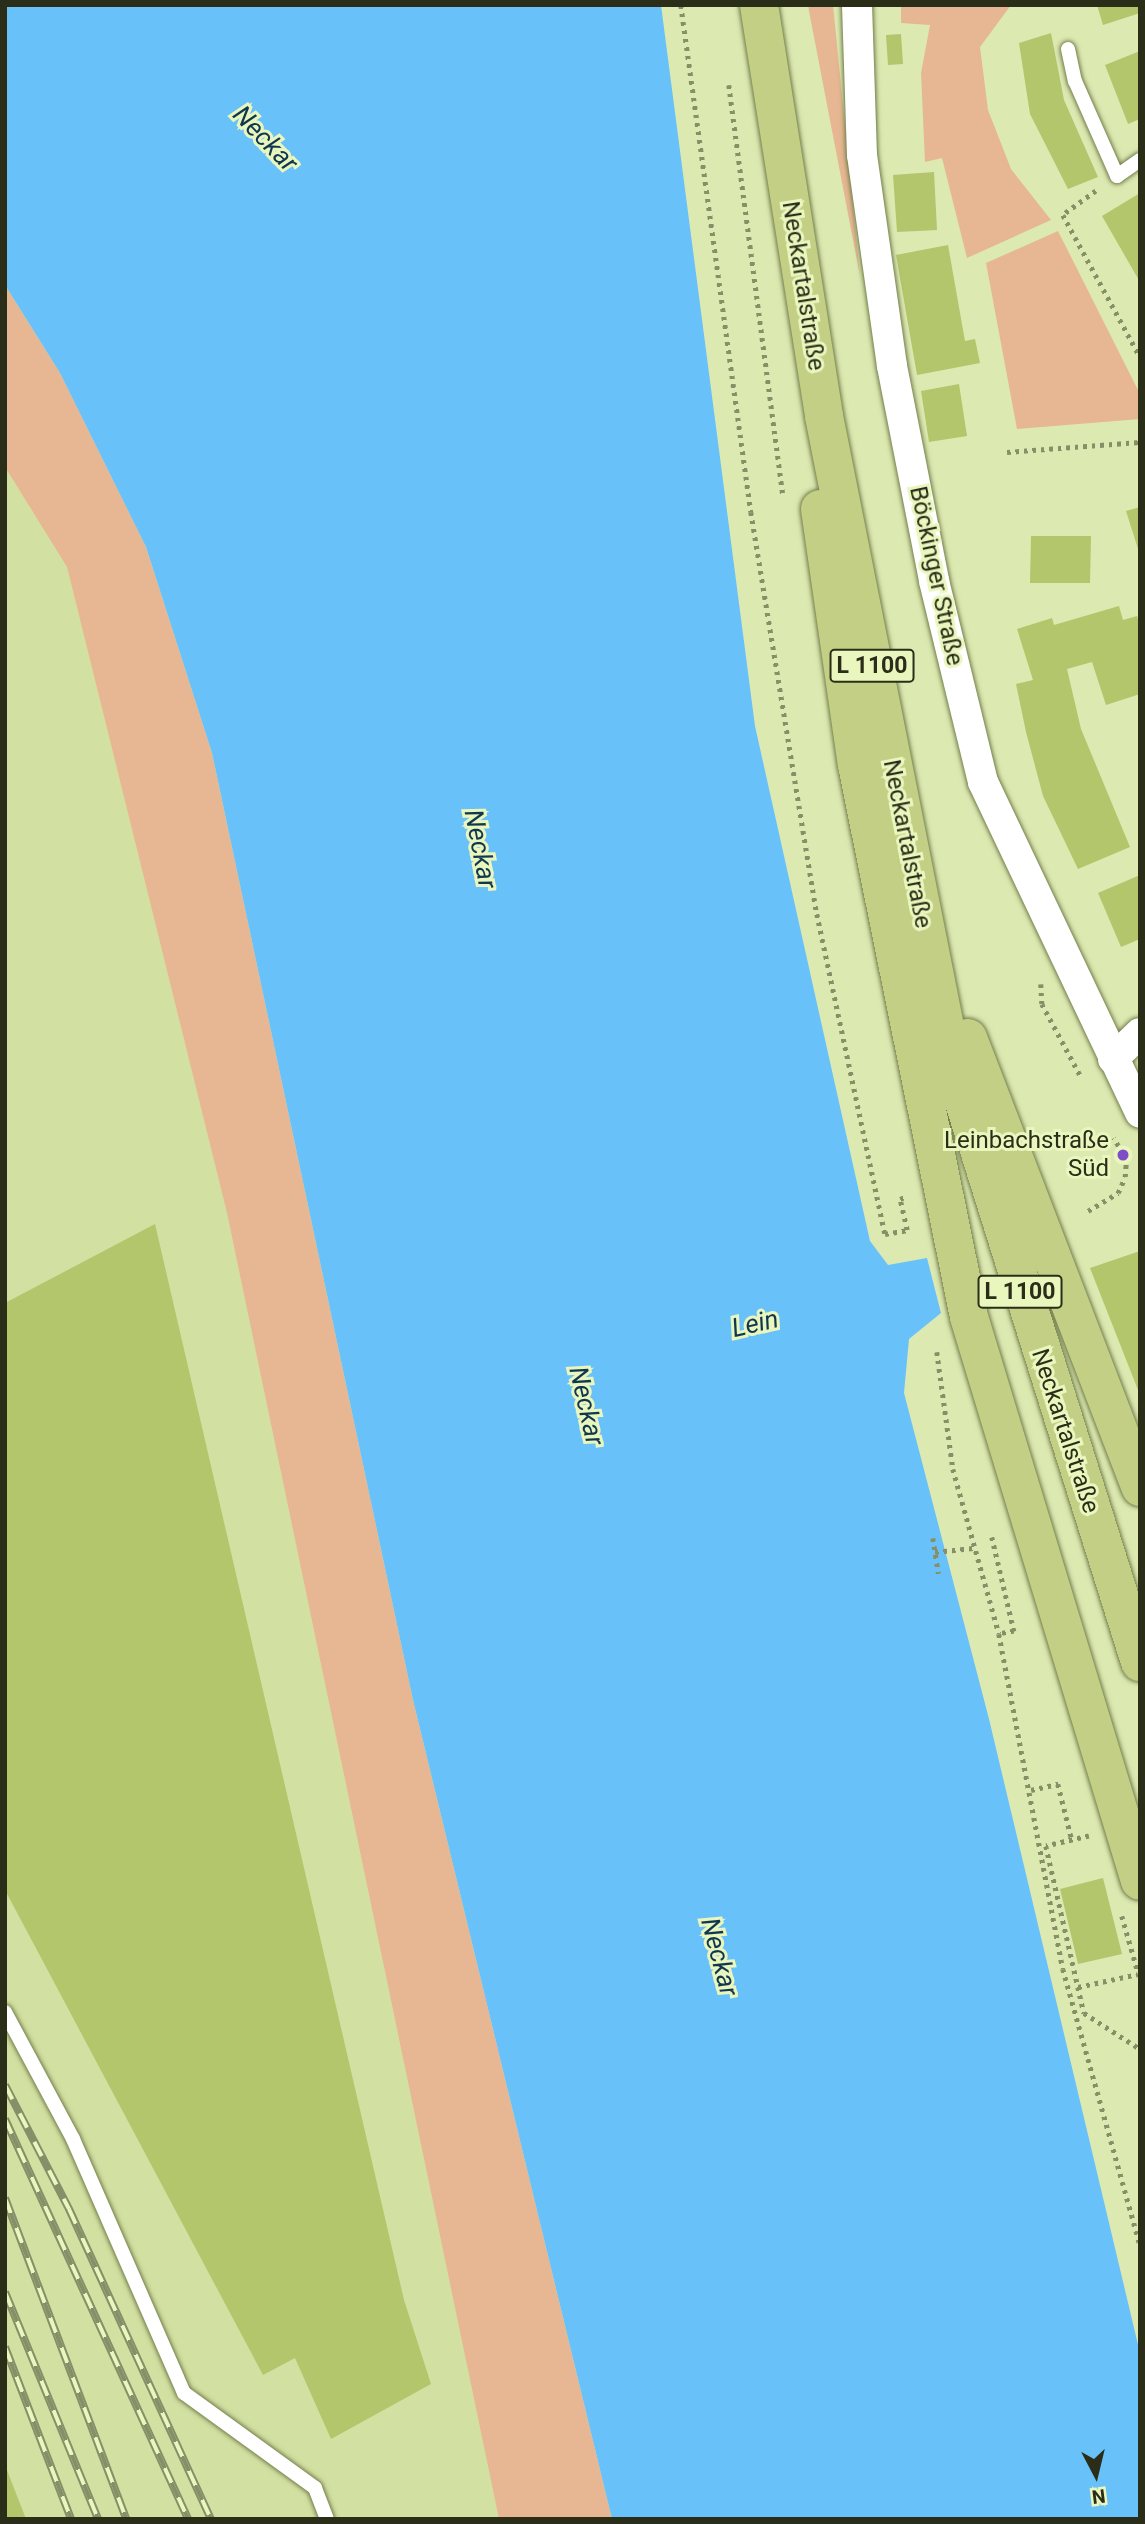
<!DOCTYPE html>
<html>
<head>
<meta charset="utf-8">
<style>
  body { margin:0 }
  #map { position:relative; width:1145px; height:2524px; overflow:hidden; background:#dce9b1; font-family:Roboto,sans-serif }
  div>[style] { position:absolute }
  .built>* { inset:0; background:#d2e0a1 }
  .green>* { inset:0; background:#e6b792 }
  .water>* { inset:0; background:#69c1fa }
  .building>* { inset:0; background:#b3c66c }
  .path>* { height:4.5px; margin-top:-2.25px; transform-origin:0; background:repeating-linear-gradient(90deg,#878f68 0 3.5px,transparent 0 8.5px) }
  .roads { filter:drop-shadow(0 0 2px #737e4b) drop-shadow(0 0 2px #737e4b) }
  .service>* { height:14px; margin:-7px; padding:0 7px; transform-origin:7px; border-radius:7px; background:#fff }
  .minor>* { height:30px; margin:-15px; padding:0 15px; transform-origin:15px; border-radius:15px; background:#fff }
  .primary>* { height:38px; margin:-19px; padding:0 19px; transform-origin:19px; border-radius:19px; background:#c2cf84 }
  .rail>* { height:8px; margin-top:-4px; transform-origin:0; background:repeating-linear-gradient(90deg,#e9f6be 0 16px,#868f68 0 32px); box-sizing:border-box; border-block:2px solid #868f68 }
  .dots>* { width:19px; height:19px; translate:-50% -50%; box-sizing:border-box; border:4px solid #e9f6be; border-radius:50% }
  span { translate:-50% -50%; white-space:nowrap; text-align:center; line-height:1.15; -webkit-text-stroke:6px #e9f6be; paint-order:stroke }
  .shield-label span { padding:2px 5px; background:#e9f6be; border:2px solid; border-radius:5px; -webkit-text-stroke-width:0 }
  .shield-label { font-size:23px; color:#2a2e19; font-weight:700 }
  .street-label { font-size:24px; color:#2a2e19 }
  .poi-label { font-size:24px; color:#2a2e19 }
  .right { translate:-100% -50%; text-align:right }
  .water-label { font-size:26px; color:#11374e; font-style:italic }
  .frame { position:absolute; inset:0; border:7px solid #2a2e19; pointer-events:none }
  .north { position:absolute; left:1061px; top:2440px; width:70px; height:70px; -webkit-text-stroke:5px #e9f6be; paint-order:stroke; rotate:173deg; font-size:19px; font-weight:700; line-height:28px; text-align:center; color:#2a2e19 }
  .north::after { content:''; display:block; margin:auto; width:24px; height:32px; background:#2a2e19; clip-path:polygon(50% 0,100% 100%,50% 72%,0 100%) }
</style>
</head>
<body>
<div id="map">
  <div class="built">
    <i style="clip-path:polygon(5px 467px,67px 567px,227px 1213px,499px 2519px,5px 2519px)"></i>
  </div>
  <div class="green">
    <i style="clip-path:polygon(808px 5px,833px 5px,860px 276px,809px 11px)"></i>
    <i style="clip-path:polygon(901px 5px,1011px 5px,980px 47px,988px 110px,1011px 169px,1051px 220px,967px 258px,942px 158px,925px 162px,921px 73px,930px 25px,901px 23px)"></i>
    <i style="clip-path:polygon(1058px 231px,1140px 394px,1140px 419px,1017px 429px,986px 263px)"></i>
    <i style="clip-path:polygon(5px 285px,60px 373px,146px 547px,212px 753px,413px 1700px,612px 2519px,499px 2519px,227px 1213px,67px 567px,5px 467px)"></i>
  </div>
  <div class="water">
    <i style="clip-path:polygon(5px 5px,661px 5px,755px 726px,870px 1241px,888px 1265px,927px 1258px,941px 1313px,909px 1339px,904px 1393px,989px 1719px,1140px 2353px,1140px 2519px,612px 2519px,413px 1700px,212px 753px,146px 547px,60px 373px,5px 285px)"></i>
  </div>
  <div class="building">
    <i style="clip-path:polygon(1097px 5px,1140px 5px,1140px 13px,1103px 25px)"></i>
    <i style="clip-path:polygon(1051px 33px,1064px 100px,1098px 177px,1068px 189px,1030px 114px,1019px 43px)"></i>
    <i style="clip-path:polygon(901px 34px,903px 64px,888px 65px,886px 35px)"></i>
    <i style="clip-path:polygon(1140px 51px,1140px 119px,1128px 124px,1105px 65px)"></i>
    <i style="clip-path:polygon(934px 172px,937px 230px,897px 232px,893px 175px)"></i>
    <i style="clip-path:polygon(1140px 193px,1140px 282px,1102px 216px)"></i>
    <i style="clip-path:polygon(948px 245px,965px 341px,975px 339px,980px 363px,917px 375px,896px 255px)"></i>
    <i style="clip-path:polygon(959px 384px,967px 436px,929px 442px,921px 391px)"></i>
    <i style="clip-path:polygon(1140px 507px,1140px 552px,1139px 552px,1126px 511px)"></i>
    <i style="clip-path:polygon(1031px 536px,1091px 536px,1090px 583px,1030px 583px)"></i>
    <i style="clip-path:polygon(1119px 606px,1123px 620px,1137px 616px,1140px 624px,1140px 694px,1106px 705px,1092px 662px,1067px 669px,1081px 729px,1130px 847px,1078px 869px,1043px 796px,1026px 732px,1016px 684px,1033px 680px,1017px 629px,1052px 618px,1054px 625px)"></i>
    <i style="clip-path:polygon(1140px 875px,1140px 939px,1121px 947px,1098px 893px)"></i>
    <i style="clip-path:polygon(155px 1224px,404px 2300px,431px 2384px,331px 2439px,295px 2358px,263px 2375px,5px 1890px,5px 1303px)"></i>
    <i style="clip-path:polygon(1140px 1251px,1140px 1395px,1090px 1268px)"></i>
    <i style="clip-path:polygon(1103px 1878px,1122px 1954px,1078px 1964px,1060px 1889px)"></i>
    <i style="clip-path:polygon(5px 2465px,26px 2519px,5px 2519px)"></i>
  </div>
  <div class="path">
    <i style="left:681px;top:5px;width:512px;rotate:82.14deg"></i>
    <i style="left:751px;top:512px;width:407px;rotate:80.7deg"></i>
    <i style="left:817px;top:914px;width:327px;rotate:78deg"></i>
    <i style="left:885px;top:1234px;width:22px;rotate:-10deg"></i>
    <i style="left:907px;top:1230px;width:32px;rotate:-103deg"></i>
    <i style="left:900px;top:1199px;width:5px;rotate:-22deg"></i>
    <i style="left:729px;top:85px;width:416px;rotate:82.5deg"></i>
    <i style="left:1096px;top:191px;width:41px;rotate:144deg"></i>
    <i style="left:1063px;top:215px;width:162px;rotate:61.5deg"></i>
    <i style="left:1007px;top:452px;width:133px;rotate:-4.3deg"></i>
    <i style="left:1041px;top:984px;width:20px;rotate:87deg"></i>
    <i style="left:1042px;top:1004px;width:81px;rotate:61.8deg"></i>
    <i style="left:1088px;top:1211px;width:35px;rotate:-31deg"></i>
    <i style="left:1118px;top:1193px;width:17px;rotate:-66deg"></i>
    <i style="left:1125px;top:1177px;width:16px;rotate:-86deg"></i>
    <i style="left:1126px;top:1161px;width:26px;rotate:-118deg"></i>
    <i style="left:937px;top:1352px;width:118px;rotate:82.2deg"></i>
    <i style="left:953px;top:1469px;width:171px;rotate:74.4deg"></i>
    <i style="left:999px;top:1634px;width:341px;rotate:79.2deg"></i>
    <i style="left:1063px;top:1969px;width:286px;rotate:74.4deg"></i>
    <i style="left:992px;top:1537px;width:97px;rotate:76.8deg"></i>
    <i style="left:1014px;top:1631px;width:15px;rotate:169deg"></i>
    <i style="left:933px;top:1538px;width:36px;rotate:81deg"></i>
    <i style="left:935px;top:1552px;width:38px;rotate:-6deg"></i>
    <i style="left:1031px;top:1790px;width:28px;rotate:-13deg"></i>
    <i style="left:1058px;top:1784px;width:58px;rotate:76deg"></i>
    <i style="left:1089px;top:1836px;width:44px;rotate:166.9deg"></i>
    <i style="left:1046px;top:1846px;width:145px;rotate:77.2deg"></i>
    <i style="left:1078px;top:1987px;width:61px;rotate:-12.2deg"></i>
    <i style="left:1122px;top:1916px;width:66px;rotate:74.1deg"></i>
    <i style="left:1078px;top:1987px;width:27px;rotate:77deg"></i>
    <i style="left:1084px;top:2013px;width:67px;rotate:32.7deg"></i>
  </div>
  <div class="roads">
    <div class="service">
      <i style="left:1068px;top:49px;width:33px;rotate:78deg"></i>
      <i style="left:1075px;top:81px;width:104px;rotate:66.1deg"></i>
      <i style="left:1117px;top:176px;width:28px;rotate:-35deg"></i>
      <i style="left:5px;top:2012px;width:144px;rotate:61.8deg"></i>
      <i style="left:73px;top:2139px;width:277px;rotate:66.4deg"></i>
      <i style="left:184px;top:2393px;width:162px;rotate:35.9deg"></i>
      <i style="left:315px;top:2488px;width:33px;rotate:69deg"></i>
    </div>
    <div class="minor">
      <i style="left:857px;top:5px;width:150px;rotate:88.1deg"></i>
      <i style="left:862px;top:155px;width:213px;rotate:81.9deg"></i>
      <i style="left:892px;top:366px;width:219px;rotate:78.9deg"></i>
      <i style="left:934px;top:581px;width:207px;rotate:76.3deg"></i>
      <i style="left:983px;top:782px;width:366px;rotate:64.6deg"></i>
      <i style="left:1113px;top:1059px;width:37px;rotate:-44deg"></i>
    </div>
    <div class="primary">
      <i style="left:759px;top:5px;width:416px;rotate:81deg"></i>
      <i style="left:824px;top:416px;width:664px;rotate:78.79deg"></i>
      <i style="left:953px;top:1067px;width:624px;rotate:72.55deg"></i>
      <i style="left:820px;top:509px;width:259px;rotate:81.8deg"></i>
      <i style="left:857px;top:765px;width:563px;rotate:78.53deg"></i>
      <i style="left:969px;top:1317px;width:589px;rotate:73.13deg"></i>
      <i style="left:968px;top:1038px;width:481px;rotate:69deg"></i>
    </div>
  </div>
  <div class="rail">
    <i style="left:5px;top:2085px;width:140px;rotate:62.7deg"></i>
    <i style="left:69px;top:2209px;width:341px;rotate:65.4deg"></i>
    <i style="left:5px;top:2119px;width:440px;rotate:65.4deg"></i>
    <i style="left:5px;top:2198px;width:343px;rotate:69.3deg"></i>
    <i style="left:5px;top:2292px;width:245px;rotate:67.7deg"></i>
    <i style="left:5px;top:2347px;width:184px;rotate:69deg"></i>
  </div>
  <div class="dots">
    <i style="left:1123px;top:1155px;background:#7f4ec7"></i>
  </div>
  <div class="shield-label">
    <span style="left:872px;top:666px">L 1100</span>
    <span style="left:1020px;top:1292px">L 1100</span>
  </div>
  <div class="street-label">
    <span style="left:803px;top:286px;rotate:81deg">Neckartalstraße</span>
    <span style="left:936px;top:576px;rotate:78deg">Böckinger Straße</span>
    <span style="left:907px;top:844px;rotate:79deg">Neckartalstraße</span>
    <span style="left:1065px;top:1431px;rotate:72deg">Neckartalstraße</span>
  </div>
  <div class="poi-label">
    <span class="right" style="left:1109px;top:1155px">Leinbachstraße<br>Süd</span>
  </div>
  <div class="water-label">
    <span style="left:265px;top:139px;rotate:46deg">Neckar</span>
    <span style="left:480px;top:849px;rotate:79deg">Neckar</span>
    <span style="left:755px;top:1324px;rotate:-13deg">Lein</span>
    <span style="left:586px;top:1406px;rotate:77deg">Neckar</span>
    <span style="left:719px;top:1957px;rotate:75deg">Neckar</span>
  </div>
  <div class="frame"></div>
  <div class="north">N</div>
</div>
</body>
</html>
